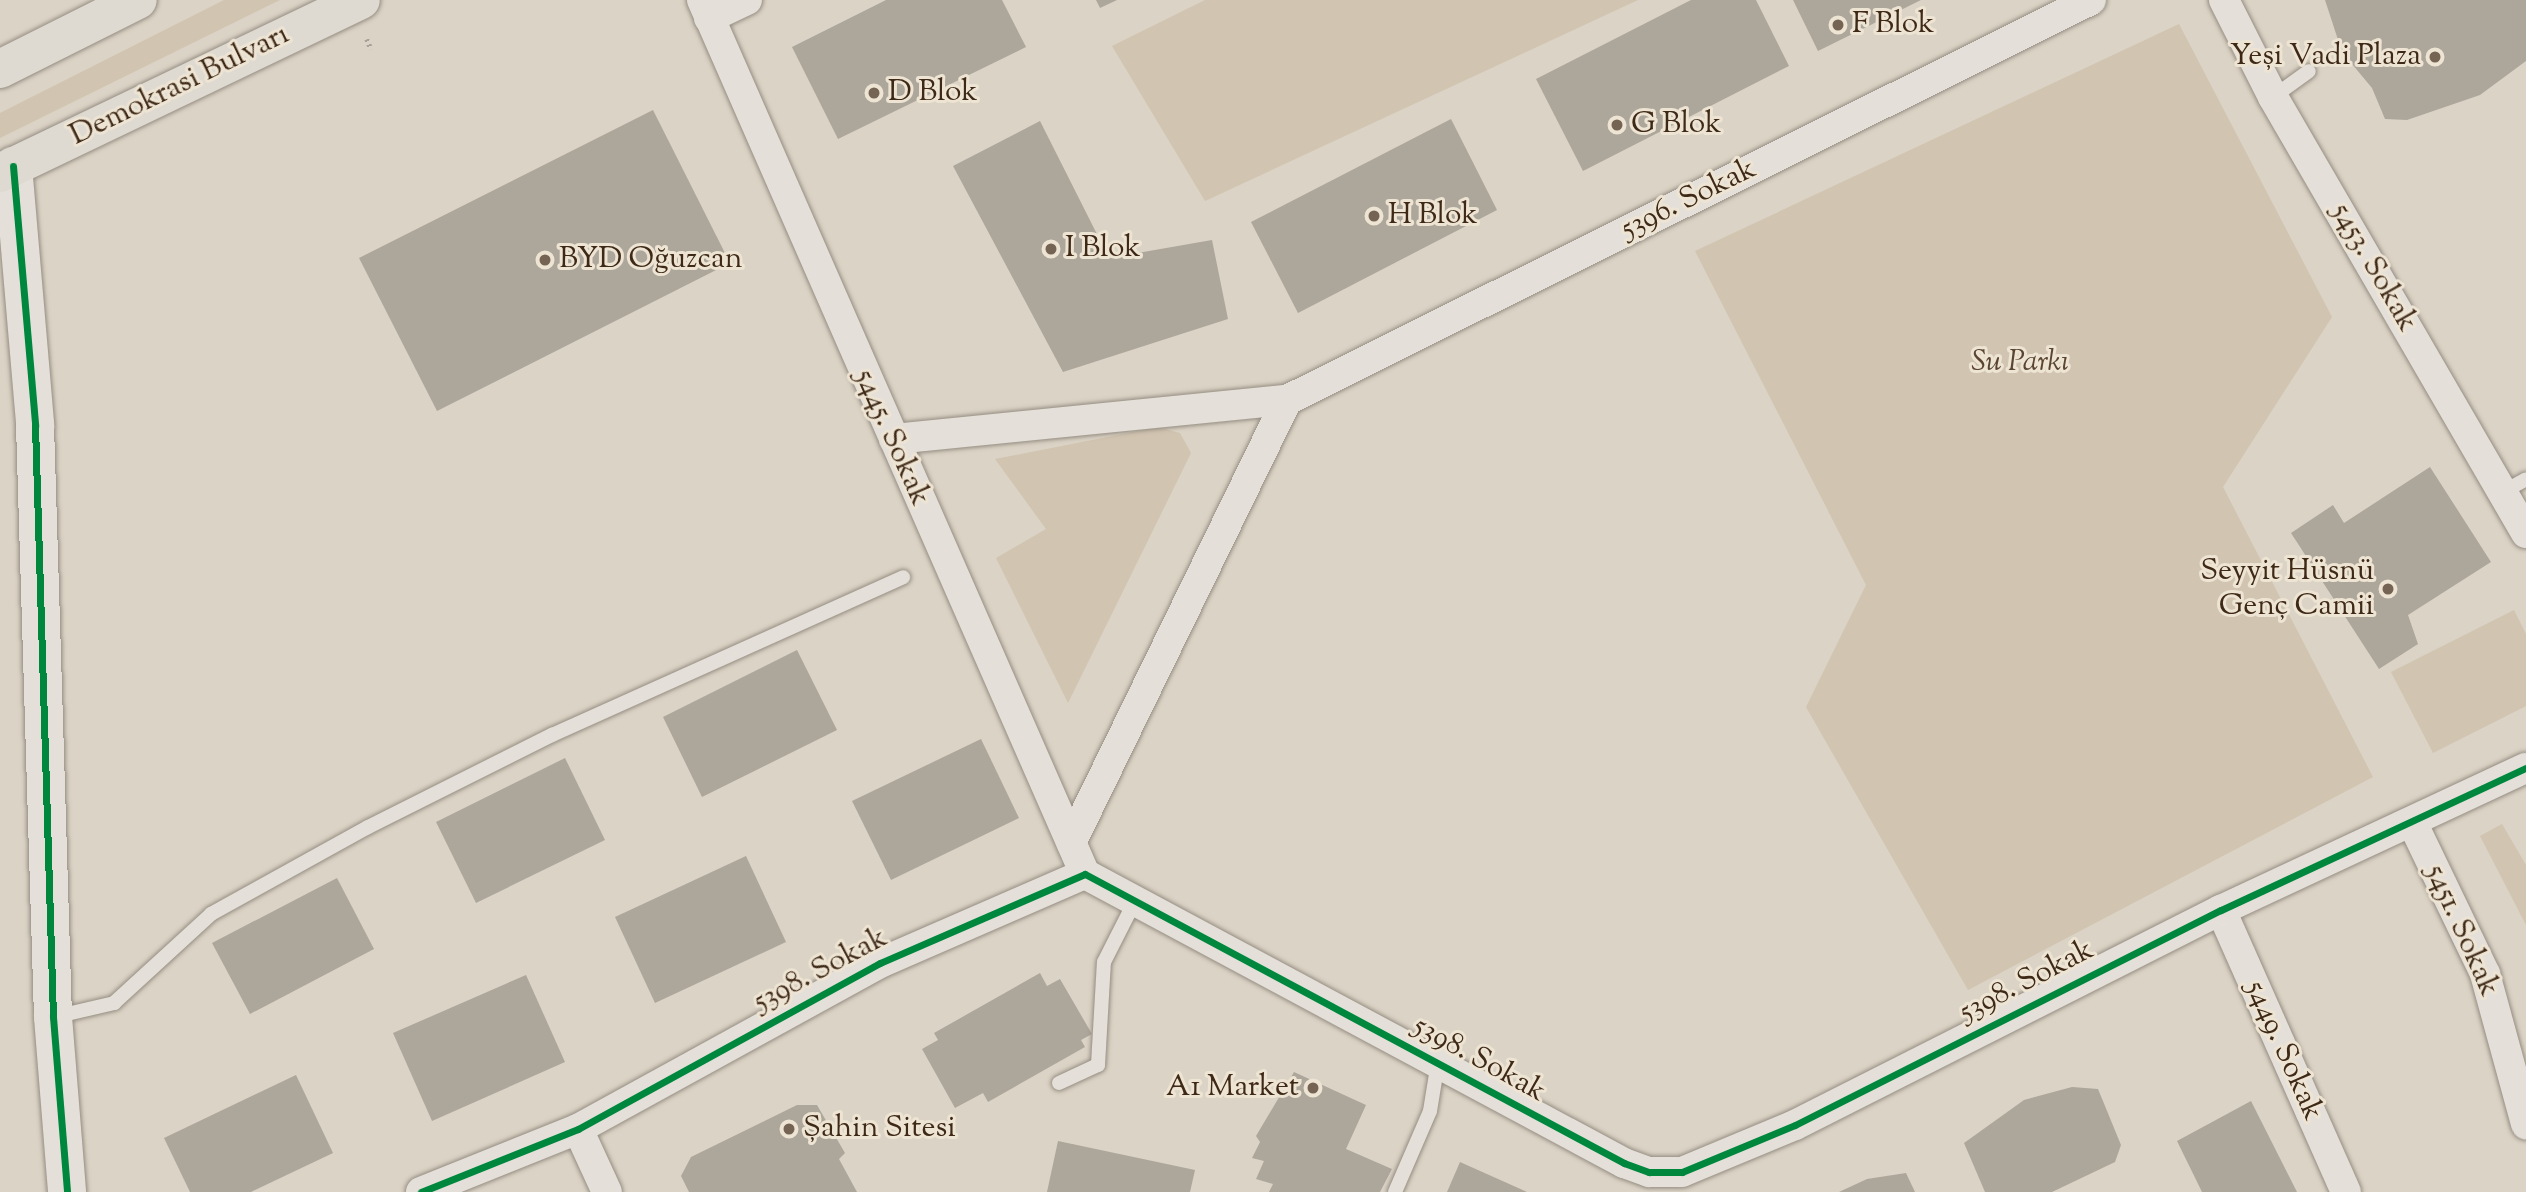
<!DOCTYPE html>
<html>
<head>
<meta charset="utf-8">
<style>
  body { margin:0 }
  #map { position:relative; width:2526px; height:1192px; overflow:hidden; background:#dbd3c5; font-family:"Sorts Mill Goudy",serif }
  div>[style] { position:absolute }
  .green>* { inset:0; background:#d1c4b0 }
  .building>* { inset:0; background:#ada69b }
  .path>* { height:4.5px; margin-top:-2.25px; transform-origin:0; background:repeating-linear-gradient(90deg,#a6a19a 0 2px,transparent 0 5.5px) }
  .roads { filter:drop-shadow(0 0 2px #958d82) drop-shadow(0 0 2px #958d82) }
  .lane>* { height:14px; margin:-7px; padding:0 7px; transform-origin:7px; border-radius:7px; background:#e4e0d9 }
  .street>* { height:30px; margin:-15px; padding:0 15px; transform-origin:15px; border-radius:15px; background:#e4e0d9 }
  .secondary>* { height:38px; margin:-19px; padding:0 19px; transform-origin:19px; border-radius:19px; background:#e4e0d9 }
  .highway>* { height:38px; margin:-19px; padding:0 19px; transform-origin:19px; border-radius:19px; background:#dedad2 }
  .cycleway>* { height:7px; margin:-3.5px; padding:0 3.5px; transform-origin:3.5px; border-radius:3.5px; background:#00873e }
  .dots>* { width:19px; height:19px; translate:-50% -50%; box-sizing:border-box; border:4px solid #eee4d3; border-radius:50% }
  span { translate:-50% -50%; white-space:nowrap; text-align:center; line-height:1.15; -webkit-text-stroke:6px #eee4d3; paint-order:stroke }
  .poi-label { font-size:30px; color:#3e2816 }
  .left { translate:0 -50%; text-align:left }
  .right { translate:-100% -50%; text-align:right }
  .street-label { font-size:30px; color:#3e2816 }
  .park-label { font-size:30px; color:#5a4531; font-style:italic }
</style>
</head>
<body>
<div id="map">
  <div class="green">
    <i style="clip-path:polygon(224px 0,280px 0,0 138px,0 113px)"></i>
    <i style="clip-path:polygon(1205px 0,1638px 0,1205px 201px,1112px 46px)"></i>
    <i style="clip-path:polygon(2179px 24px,2332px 317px,2223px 487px,2373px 777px,1968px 990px,1806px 707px,1866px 585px,1695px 251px)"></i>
    <i style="clip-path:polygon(1158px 427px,1180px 433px,1191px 453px,1068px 703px,996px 558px,1046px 529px,995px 459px)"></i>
    <i style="clip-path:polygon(2514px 610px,2526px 634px,2526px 706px,2433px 753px,2391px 672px)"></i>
    <i style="clip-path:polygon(2502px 824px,2526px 865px,2526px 925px,2480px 836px)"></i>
  </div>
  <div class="building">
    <i style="clip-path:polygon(886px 0,1002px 0,1026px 47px,838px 139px,792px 47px)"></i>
    <i style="clip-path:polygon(1096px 0,1117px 0,1100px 8px)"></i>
    <i style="clip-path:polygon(1691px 0,1756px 0,1789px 66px,1583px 171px,1536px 79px)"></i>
    <i style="clip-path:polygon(1793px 0,1921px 0,1818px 51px)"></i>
    <i style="clip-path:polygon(2325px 0,2526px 0,2526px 61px,2480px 95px,2407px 120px,2385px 119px,2372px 88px,2342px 52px)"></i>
    <i style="clip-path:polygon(653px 110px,730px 263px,437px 411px,359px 258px)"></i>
    <i style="clip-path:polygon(1451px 119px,1497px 210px,1298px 313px,1251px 222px)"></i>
    <i style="clip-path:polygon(1040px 121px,1109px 258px,1212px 240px,1228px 319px,1063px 372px,953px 166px)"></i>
    <i style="clip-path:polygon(2430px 467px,2491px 562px,2408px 615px,2418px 644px,2379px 669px,2291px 533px,2333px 505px,2344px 523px)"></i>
    <i style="clip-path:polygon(797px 650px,837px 730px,702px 797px,663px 717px)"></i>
    <i style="clip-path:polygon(981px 739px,1019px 818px,891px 880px,852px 801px)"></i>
    <i style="clip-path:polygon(565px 758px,605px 840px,476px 903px,436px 822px)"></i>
    <i style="clip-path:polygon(746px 856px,786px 942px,655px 1003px,615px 917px)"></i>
    <i style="clip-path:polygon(337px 878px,374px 949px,250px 1014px,212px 943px)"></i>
    <i style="clip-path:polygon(1040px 973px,1047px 986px,1060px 979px,1092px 1034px,1081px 1040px,1085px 1047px,988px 1102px,983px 1093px,955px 1108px,922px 1049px,938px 1040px,934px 1033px)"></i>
    <i style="clip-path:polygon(526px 975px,565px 1062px,432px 1121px,393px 1033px)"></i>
    <i style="clip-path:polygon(1294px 1072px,1366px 1105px,1346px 1149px,1392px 1169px,1380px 1192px,1269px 1192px,1273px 1184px,1256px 1179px,1264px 1161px,1252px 1158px,1260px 1142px,1256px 1136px)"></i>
    <i style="clip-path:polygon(296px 1075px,333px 1153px,251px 1192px,190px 1192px,164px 1138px)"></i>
    <i style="clip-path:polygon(2072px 1087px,2098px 1089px,2121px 1145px,2115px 1162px,2052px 1192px,1985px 1192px,1964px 1143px,2024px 1100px)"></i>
    <i style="clip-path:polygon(2251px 1101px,2297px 1192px,2202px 1192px,2177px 1141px)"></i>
    <i style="clip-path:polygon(797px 1105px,817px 1105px,845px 1153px,839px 1159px,857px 1192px,689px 1192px,681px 1176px,691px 1157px)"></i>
    <i style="clip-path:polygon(1058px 1141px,1195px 1170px,1190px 1192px,1047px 1192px)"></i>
    <i style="clip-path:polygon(1460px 1162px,1527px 1192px,1447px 1192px)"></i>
    <i style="clip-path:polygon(1906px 1173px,1915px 1192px,1839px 1192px,1867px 1179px)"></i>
  </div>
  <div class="path">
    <i style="left:367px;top:39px;width:11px;rotate:68deg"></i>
  </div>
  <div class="roads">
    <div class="lane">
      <i style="left:2273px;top:97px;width:44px;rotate:-35.8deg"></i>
      <i style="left:2503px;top:492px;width:26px;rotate:-29deg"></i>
      <i style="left:54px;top:1017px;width:62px;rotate:-13.1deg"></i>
      <i style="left:114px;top:1003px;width:132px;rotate:-42.5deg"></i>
      <i style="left:211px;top:914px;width:179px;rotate:-29deg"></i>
      <i style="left:368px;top:827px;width:206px;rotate:-26.6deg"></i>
      <i style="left:552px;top:735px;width:385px;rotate:-24.2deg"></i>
      <i style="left:1059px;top:1083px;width:43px;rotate:-24.8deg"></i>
      <i style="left:1098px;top:1065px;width:103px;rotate:-86.7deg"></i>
      <i style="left:1104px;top:962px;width:68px;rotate:-63.1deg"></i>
      <i style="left:1395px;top:1192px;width:88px;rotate:-66.6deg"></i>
      <i style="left:1430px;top:1111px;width:50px;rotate:-80.7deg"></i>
    </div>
    <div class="street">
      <i style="left:702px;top:0;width:954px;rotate:66.34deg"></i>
      <i style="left:2224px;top:0;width:109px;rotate:63.2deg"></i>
      <i style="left:2273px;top:97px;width:504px;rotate:59.87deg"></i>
      <i style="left:709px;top:18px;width:42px;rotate:-25.3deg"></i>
      <i style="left:1287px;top:400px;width:898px;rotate:-26.45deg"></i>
      <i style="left:894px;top:439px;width:395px;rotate:-5.7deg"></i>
      <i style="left:1287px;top:400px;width:492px;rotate:116deg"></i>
      <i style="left:2412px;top:822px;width:169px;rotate:64.3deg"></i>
      <i style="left:2485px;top:974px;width:156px;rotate:74.7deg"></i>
      <i style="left:2221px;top:910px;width:308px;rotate:66.1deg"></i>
      <i style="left:578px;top:1129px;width:69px;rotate:65.3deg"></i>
      <i style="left:421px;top:1192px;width:169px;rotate:-21.9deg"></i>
      <i style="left:578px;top:1129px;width:345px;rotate:-28.8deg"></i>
      <i style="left:880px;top:963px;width:223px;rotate:-23.5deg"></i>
      <i style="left:1085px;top:874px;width:612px;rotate:28.2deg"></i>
      <i style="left:1624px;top:1163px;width:27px;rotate:20deg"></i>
      <i style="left:1649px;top:1172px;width:33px"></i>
      <i style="left:1682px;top:1172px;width:122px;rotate:-22.6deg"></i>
      <i style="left:1795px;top:1125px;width:477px;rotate:-26.8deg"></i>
      <i style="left:2221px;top:910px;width:336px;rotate:-25deg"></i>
    </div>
    <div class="secondary">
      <i style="left:13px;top:166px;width:260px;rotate:85.1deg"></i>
      <i style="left:35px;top:425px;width:592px;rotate:88.26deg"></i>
      <i style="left:53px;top:1017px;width:176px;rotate:85.4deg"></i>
    </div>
    <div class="highway">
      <i style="left:0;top:69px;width:154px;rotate:-26.6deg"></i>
      <i style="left:0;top:173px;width:400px;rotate:-25.6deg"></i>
    </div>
  </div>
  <div class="cycleway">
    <i style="left:13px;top:166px;width:260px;rotate:85.1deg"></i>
    <i style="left:35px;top:425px;width:592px;rotate:88.26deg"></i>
    <i style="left:53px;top:1017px;width:176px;rotate:85.4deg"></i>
    <i style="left:421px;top:1192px;width:169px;rotate:-21.9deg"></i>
    <i style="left:578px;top:1129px;width:345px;rotate:-28.8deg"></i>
    <i style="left:880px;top:963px;width:223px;rotate:-23.5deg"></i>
    <i style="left:1085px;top:874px;width:612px;rotate:28.2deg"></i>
    <i style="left:1624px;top:1163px;width:27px;rotate:20deg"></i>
    <i style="left:1649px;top:1172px;width:33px"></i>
    <i style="left:1682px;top:1172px;width:122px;rotate:-22.6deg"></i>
    <i style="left:1795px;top:1125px;width:477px;rotate:-26.8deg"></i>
    <i style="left:2221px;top:910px;width:336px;rotate:-25deg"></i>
  </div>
  <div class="dots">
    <i style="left:1838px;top:25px;background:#756453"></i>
    <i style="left:2435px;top:57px;background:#756453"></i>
    <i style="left:874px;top:93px;background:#756453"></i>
    <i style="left:1617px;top:125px;background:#756453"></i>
    <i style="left:1374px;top:216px;background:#756453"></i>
    <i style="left:1051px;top:249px;background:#756453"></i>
    <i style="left:545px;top:260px;background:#756453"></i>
    <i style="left:2388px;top:589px;background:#756453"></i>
    <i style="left:1313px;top:1088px;background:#756453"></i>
    <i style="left:789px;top:1129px;background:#756453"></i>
  </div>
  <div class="poi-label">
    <span class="left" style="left:1852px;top:25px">F Blok</span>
    <span class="right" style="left:2421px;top:57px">Yeşi Vadi Plaza</span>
    <span class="left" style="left:888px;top:93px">D Blok</span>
    <span class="left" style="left:1631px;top:125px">G Blok</span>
    <span class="left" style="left:1388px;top:216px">H Blok</span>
    <span class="left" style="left:1065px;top:249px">I Blok</span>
    <span class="left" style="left:559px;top:260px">BYD Oğuzcan</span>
    <span class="right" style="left:2374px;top:589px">Seyyit Hüsnü<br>Genç Camii</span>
    <span class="right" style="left:1299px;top:1088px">A1 Market</span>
    <span class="left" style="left:803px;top:1129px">Şahin Sitesi</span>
  </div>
  <div class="street-label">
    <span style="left:180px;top:86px;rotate:-26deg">Demokrasi Bulvarı</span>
    <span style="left:1689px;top:200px;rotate:-26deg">5396. Sokak</span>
    <span style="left:2373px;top:268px;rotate:60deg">5453. Sokak</span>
    <span style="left:891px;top:438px;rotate:66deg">5445. Sokak</span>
    <span style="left:2461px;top:931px;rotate:66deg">5451. Sokak</span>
    <span style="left:821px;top:971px;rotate:-28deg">5398. Sokak</span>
    <span style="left:2027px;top:982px;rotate:-27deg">5398. Sokak</span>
    <span style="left:2283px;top:1051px;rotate:66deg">5449. Sokak</span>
    <span style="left:1479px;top:1060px;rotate:29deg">5398. Sokak</span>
  </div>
  <div class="park-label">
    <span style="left:2020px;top:363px">Su Parkı</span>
  </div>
</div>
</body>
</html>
